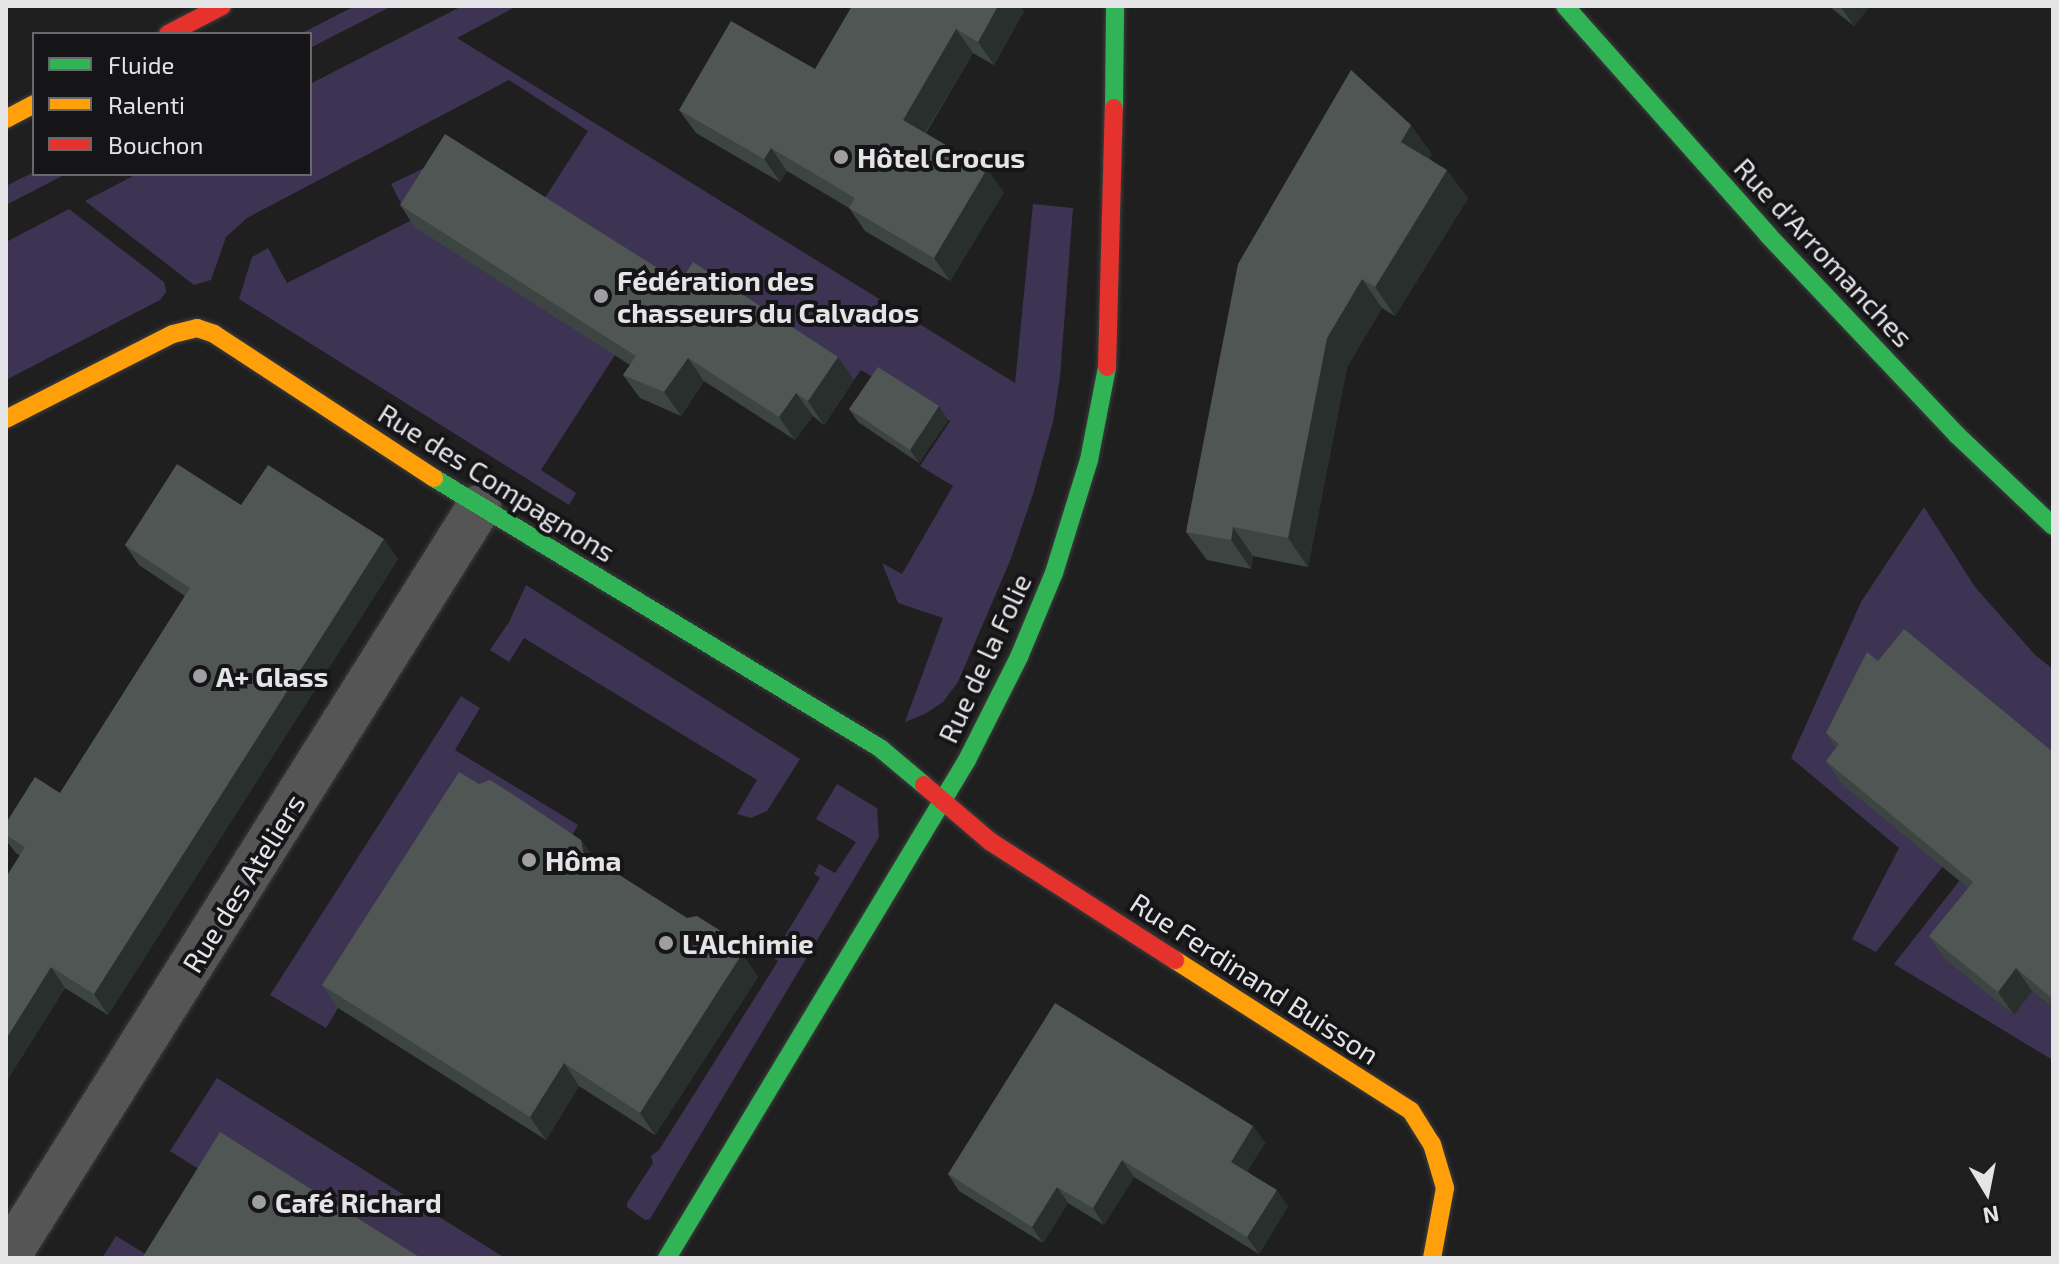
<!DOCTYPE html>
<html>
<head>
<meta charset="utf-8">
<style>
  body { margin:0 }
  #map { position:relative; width:2059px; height:1264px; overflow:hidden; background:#1f1f1f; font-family:"Exo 2",sans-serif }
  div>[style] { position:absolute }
  .green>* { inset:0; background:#3d3352 }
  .roads { filter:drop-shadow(0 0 2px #3d3d3d) drop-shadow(0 0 2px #3d3d3d) }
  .street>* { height:44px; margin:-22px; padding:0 22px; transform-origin:22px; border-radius:22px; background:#555 }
  .fast>* { height:18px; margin:-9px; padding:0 9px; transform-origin:9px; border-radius:9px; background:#30b455 }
  .slow>* { height:18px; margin:-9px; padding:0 9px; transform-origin:9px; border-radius:9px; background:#ff9f0a }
  .jam>* { height:18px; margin:-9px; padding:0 9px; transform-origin:9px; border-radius:9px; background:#e5322d }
  .wall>* { inset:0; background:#3d4542 }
  .shaded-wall>* { inset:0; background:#292f2d }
  .building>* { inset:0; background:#4f5654 }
  .dots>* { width:22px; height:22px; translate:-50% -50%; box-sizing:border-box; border:4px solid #151517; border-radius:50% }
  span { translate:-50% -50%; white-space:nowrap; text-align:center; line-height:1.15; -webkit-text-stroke:8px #151517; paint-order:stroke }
  .poi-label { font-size:28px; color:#e4e3e5; font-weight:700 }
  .left { translate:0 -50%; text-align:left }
  .street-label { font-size:28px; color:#e4e3e5 }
  .frame { position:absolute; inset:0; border:8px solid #e4e3e5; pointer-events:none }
  .legend { position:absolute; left:32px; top:32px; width:280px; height:144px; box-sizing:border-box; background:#151517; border:2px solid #686769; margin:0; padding:10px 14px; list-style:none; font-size:24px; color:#e4e3e5 }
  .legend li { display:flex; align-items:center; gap:16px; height:40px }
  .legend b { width:40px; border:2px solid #686769 }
  .north { position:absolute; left:1947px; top:1152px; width:80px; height:80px; -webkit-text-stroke:6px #151517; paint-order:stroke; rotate:170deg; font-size:22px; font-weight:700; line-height:32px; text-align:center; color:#e4e3e5 }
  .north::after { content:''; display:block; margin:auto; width:28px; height:36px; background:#e4e3e5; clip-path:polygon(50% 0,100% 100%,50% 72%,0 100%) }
</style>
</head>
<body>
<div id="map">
  <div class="green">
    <i style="clip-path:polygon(355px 6px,392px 6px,310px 48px,310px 34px,300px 34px)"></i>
    <i style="clip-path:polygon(462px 6px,517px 6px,457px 38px,1015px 383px,1033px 204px,1073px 208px,1060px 377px,1053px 422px,1033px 494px,1010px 561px,958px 682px,943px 702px,925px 714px,905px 722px,943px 618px,898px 603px,882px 563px,902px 574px,953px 486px,920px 466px,950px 421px,888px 380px,884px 384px,861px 370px,854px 380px,709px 286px,696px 306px,539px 207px,588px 131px,509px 80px,247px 218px,226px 237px,211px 280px,194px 285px,85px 201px,137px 174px,310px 174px,310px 84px)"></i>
    <i style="clip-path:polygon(459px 151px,615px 355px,541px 470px,576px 493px,569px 505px,239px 299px,252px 257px,268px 248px,287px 283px,410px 221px,391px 184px)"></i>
    <i style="clip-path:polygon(34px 172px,66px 174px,6px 205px,6px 186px)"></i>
    <i style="clip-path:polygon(69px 209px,164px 282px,166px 292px,160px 300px,6px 380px,6px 242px)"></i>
    <i style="clip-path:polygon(1924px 507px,1975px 587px,2035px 655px,2053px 669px,2053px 761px,1943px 866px,1876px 952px,1852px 939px,1899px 848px,1791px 758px,1861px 602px)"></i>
    <i style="clip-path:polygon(526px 585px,800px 759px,767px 811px,751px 818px,737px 814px,757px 780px,524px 638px,509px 662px,490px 650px,509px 622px)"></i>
    <i style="clip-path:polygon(461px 696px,480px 708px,455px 750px,578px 825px,563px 851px,349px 990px,326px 1028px,270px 995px)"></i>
    <i style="clip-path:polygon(837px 784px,877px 808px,879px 837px,650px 1219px,645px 1220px,627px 1207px,627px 1203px,653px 1163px,651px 1156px,659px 1150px,778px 961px,772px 957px,820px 878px,814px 874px,819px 864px,835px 873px,856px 842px,816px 819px)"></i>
    <i style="clip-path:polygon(1960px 880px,1990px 905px,2014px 1015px,2032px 991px,2053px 1008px,2051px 1059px,1894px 964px)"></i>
    <i style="clip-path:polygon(217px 1078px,505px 1258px,400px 1258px,219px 1182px,170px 1151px)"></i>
    <i style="clip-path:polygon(116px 1236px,152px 1258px,102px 1258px)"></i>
  </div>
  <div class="roads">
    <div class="street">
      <i style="left:7px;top:1258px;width:887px;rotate:-57.85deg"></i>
    </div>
    <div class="fast">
      <i style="left:1565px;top:6px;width:306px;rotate:48.4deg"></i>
      <i style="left:1768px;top:235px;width:275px;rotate:46.6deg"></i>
      <i style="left:1957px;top:435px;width:132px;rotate:43.5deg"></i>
      <i style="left:1114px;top:108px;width:102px;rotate:-89.4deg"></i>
      <i style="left:434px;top:478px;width:521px;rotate:31.19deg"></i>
      <i style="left:880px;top:748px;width:57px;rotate:40.1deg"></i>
      <i style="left:667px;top:1258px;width:581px;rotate:-58.93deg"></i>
      <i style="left:967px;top:760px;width:115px;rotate:-63.2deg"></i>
      <i style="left:1019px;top:657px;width:91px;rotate:-67.4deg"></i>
      <i style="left:1054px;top:573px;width:118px;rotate:-72.8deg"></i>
      <i style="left:1089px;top:460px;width:95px;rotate:-79deg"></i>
    </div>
    <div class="slow">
      <i style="left:6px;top:119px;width:32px;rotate:-28deg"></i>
      <i style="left:6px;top:419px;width:187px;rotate:-27deg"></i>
      <i style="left:173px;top:334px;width:25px;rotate:-14deg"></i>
      <i style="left:197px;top:328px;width:18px;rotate:19deg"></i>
      <i style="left:214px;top:334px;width:263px;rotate:33.2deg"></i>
      <i style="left:1175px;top:960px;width:280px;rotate:32.6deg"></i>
      <i style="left:1411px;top:1111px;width:39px;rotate:58deg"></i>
      <i style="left:1432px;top:1144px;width:46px;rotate:73.5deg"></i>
      <i style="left:1445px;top:1188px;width:71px;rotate:100.5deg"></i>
    </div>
    <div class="jam">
      <i style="left:168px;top:34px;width:61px;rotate:-27.4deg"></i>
      <i style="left:1107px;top:367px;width:259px;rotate:-88.5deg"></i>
      <i style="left:924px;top:785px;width:88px;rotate:40.4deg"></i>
      <i style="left:991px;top:842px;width:219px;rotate:32.7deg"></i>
    </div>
  </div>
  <div class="wall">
    <i style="clip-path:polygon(1829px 6px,1870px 6px,1854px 26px)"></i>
    <i style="clip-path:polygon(1024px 11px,994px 65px,973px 53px,926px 133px,1004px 192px,950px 281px,865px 231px,849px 208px,787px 171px,780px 182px,696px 133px,679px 110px,815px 69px)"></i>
    <i style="clip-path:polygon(1432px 154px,1429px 158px,1468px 198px,1395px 316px,1382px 308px,1347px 367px,1308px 567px,1253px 556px,1251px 569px,1207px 560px,1186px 532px)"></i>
    <i style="clip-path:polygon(400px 205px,680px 282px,854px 380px,824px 425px,813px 416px,795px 440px,704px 381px,681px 416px,640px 398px,623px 375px,630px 365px,416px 228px)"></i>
    <i style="clip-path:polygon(939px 406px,948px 420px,919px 463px,858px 422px,849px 409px)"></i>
    <i style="clip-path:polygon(241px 505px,398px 559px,108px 1015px,65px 988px,6px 1082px,20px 856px,15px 852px,6px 840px,6px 823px,60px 793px,185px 596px,139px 565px,125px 545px)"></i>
    <i style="clip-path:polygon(1878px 661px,2053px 752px,2053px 1008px,2032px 991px,2014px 1015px,1945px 959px,1929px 936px,1968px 888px,1842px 784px,1826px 761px,1836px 748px,1826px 733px)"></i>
    <i style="clip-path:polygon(581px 840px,594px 859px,687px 918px,724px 933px,736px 950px,742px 954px,758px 977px,655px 1135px,579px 1086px,546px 1140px,338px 1008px,322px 985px)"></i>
    <i style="clip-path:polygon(1253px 1126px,1265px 1143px,1247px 1171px,1288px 1206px,1259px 1254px,1134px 1177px,1104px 1225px,1068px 1203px,1043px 1243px,959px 1191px,948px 1174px)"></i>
  </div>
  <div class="shaded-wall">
    <i style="clip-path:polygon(998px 6px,1021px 6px,1024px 11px,994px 65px,978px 42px)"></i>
    <i style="clip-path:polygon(1840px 6px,1870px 6px,1854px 26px)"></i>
    <i style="clip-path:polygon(956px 29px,973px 53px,919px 143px,903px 120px)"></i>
    <i style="clip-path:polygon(1411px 125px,1432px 154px,1421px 170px,1401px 142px)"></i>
    <i style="clip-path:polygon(771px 148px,787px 171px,780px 182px,764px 159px)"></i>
    <i style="clip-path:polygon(987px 169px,1004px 192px,950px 281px,934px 258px)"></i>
    <i style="clip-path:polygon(1447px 170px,1468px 198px,1395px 316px,1375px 287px)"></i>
    <i style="clip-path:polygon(1362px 279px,1382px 308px,1347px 367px,1308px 567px,1288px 538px,1327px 338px)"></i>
    <i style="clip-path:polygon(838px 357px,854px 380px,824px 425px,808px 401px)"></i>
    <i style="clip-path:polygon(688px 358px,704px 381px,681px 416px,664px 392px)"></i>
    <i style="clip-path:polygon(796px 393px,813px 416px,795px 440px,779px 417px)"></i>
    <i style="clip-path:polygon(939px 406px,948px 420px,919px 463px,910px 450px)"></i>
    <i style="clip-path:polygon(1233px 527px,1253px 556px,1251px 569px,1231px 540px)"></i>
    <i style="clip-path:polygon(384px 539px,398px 559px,108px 1015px,94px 994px)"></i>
    <i style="clip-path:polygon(581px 840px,596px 863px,583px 852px)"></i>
    <i style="clip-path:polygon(724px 933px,740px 956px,742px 954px,758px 977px,655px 1135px,640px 1113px,725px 943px)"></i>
    <i style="clip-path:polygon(51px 967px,65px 988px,6px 1082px,6px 1039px)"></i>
    <i style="clip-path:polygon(2016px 968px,2032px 991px,2014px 1015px,1998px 992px)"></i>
    <i style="clip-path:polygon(564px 1063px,579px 1086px,546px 1140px,530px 1117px)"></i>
    <i style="clip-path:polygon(1253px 1126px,1265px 1143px,1242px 1178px,1231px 1162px)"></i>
    <i style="clip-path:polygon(1122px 1160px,1134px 1177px,1104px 1225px,1093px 1208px)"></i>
    <i style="clip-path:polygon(1057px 1187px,1068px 1203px,1043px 1243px,1032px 1227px)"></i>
    <i style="clip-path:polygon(1277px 1190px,1288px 1206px,1259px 1254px,1247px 1237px)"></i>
  </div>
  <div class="building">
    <i style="clip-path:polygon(852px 6px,998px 6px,978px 42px,956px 29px,903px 120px,987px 169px,934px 258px,849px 208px,855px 198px,771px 148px,764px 159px,679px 110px,731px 21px,815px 69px)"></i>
    <i style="clip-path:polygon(1351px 70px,1411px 125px,1401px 142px,1447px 170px,1375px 287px,1362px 279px,1327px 338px,1288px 538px,1233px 527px,1231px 540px,1186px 532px,1238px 264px)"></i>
    <i style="clip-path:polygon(445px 134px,680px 282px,693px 262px,838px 357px,808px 401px,796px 393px,779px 417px,688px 358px,664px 392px,623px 375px,636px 356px,400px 205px)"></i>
    <i style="clip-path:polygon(878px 367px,939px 406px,910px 450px,849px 409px)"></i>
    <i style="clip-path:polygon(177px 464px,241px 505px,268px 465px,384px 539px,94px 994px,51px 967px,6px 1039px,6px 877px,25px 847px,6px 835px,6px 823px,35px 777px,60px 793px,190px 588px,125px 545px)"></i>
    <i style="clip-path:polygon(1904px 629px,2053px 752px,2053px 999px,2016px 968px,1998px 992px,1929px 936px,1973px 882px,1826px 761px,1839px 744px,1826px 733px,1867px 652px,1878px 661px)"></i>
    <i style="clip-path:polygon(459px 772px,479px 784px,490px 780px,514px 795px,581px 840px,583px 852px,687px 918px,697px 916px,724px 933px,725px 943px,742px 954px,640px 1113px,564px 1063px,530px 1117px,322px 985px)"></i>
    <i style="clip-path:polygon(1055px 1003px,1253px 1126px,1231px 1162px,1277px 1190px,1247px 1237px,1122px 1160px,1093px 1208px,1057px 1187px,1032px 1227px,948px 1174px)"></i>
    <i style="clip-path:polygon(220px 1132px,421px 1258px,142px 1258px)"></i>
  </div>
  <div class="dots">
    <i style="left:841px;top:157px;background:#9f9ea0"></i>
    <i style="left:601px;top:296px;background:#9f9ea0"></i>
    <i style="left:200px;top:676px;background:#9f9ea0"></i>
    <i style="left:529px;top:860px;background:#9f9ea0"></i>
    <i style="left:666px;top:943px;background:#9f9ea0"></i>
    <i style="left:259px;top:1202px;background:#9f9ea0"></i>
  </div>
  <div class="poi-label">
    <span class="left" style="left:857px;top:157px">Hôtel Crocus</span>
    <span class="left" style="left:617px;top:296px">Fédération des<br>chasseurs du Calvados</span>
    <span class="left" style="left:216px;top:676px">A+ Glass</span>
    <span class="left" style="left:545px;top:860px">Hôma</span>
    <span class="left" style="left:682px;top:943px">L'Alchimie</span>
    <span class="left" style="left:275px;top:1202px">Café Richard</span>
  </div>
  <div class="street-label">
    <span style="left:1824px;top:252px;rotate:47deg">Rue d'Arromanches</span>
    <span style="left:497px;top:482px;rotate:32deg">Rue des Compagnons</span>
    <span style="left:984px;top:658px;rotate:-65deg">Rue de la Folie</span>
    <span style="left:243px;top:883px;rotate:-58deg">Rue des Ateliers</span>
    <span style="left:1255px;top:978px;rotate:33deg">Rue Ferdinand Buisson</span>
  </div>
  <div class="frame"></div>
  <ul class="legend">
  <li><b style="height:10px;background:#30b455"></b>Fluide</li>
  <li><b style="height:10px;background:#ff9f0a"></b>Ralenti</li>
  <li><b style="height:10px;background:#e5322d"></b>Bouchon</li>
  </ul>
  <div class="north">N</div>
</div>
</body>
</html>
